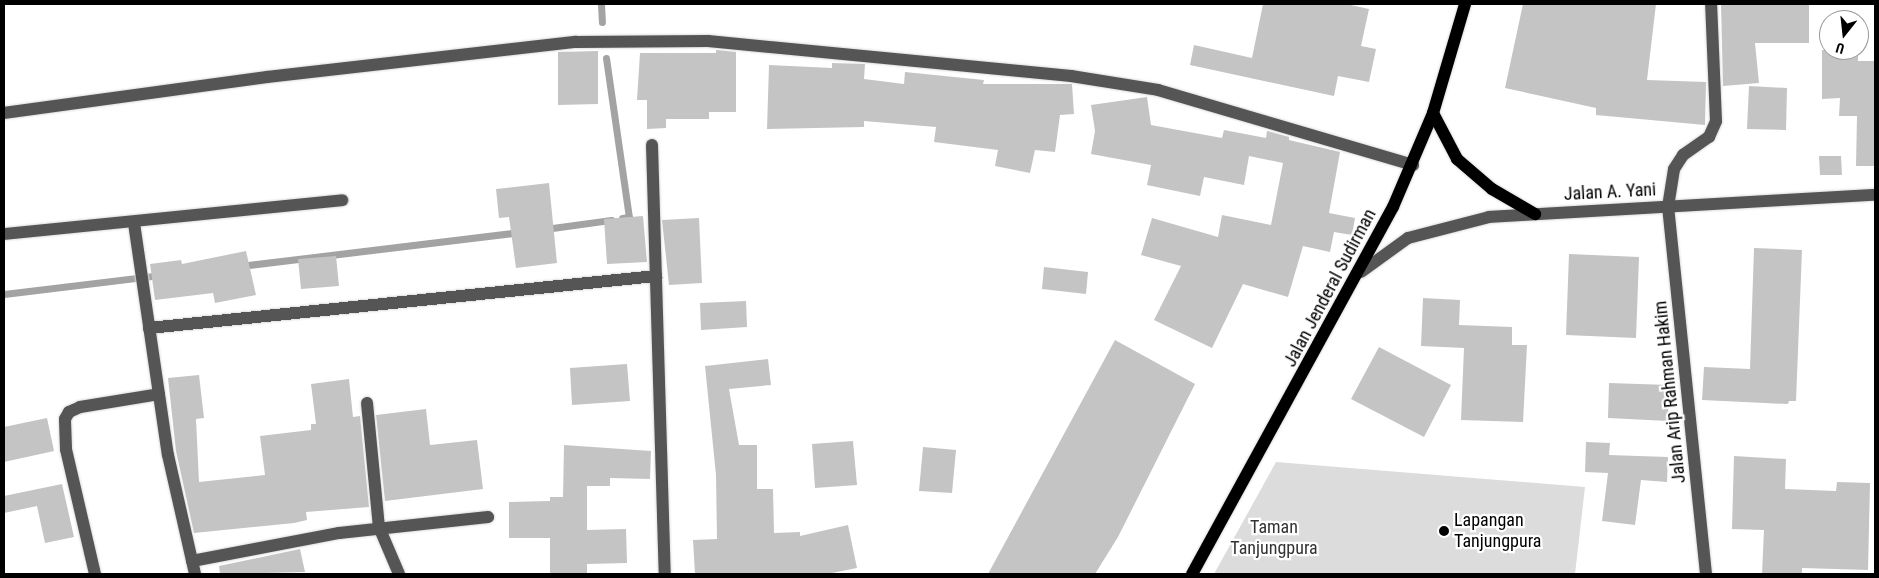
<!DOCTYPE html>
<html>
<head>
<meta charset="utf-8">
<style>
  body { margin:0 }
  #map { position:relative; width:1879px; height:578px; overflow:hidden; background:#fff; font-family:"Roboto Condensed",sans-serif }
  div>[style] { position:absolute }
  .green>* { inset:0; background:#dcdcdc }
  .stream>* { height:7px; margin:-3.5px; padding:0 3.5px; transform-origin:3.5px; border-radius:3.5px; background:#a3a3a3 }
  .building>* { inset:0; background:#c4c4c4 }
  .roads { filter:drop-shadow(0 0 1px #dbdbdb) drop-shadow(0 0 1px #dbdbdb) }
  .minor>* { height:12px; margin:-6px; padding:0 6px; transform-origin:6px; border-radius:6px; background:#555 }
  .major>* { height:12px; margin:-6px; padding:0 6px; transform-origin:6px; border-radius:6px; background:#000 }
  .dots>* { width:14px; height:14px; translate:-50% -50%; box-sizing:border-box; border:2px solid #fff; border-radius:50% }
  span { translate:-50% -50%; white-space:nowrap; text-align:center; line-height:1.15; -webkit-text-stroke:4.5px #fff; paint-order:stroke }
  .street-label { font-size:18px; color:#000 }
  .poi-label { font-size:18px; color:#000 }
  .left { translate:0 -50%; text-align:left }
  .park-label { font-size:18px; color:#333 }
  .frame { position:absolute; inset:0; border:5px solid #000; pointer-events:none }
  .north { position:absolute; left:1819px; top:10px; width:50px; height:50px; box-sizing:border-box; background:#fff; border:1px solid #999; border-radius:50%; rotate:196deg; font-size:14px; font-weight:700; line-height:20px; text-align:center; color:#000 }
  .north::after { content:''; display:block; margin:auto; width:18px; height:22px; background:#000; clip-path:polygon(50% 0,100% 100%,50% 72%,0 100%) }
</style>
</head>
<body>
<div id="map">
  <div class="green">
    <i style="clip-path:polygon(1276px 462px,1585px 487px,1575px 574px,1214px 574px)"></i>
  </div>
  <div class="stream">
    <i style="left:601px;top:4px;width:18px;rotate:87deg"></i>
    <i style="left:606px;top:58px;width:161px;rotate:81.8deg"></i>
    <i style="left:629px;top:217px;width:7px;rotate:172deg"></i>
    <i style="left:545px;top:229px;width:67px;rotate:-7.8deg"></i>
    <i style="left:240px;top:266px;width:282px;rotate:-6.9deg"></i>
    <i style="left:4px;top:294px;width:157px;rotate:-6.9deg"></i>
  </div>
  <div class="building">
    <i style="clip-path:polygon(1263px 4px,1346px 4px,1369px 9px,1361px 46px,1376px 49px,1369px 82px,1338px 76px,1334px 96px,1190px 65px,1194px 45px,1252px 58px)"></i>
    <i style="clip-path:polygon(1523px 4px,1656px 4px,1647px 80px,1706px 82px,1705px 125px,1596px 115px,1596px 108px,1505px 88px)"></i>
    <i style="clip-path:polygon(1721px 4px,1809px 4px,1809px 43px,1755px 43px,1759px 83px,1723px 86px)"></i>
    <i style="clip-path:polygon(716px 50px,736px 52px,736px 112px,709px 112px,709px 119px,666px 119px,666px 128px,647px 129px,647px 100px,637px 100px,640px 53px,716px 53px)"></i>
    <i style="clip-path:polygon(1822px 50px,1858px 50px,1858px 61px,1875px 61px,1875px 166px,1856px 166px,1857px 116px,1839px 116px,1840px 98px,1822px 99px)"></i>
    <i style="clip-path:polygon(598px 51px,598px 104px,558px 105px,558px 52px)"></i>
    <i style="clip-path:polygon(832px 63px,865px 64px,864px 79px,904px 84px,905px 72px,984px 80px,983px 84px,1072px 84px,1074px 114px,1060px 115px,1055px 152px,1035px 150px,1030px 173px,995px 166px,998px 150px,934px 142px,936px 127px,864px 121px,864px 127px,767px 129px,769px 65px,832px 68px)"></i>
    <i style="clip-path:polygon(1749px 86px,1787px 88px,1786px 130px,1747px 129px)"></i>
    <i style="clip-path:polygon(1147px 97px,1151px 125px,1222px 138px,1224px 130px,1266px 138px,1267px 131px,1289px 137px,1289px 140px,1340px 152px,1329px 213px,1355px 218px,1352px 235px,1334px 232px,1330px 252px,1303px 246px,1288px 297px,1243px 284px,1212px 348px,1154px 320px,1181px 266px,1141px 255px,1152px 218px,1218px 237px,1222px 215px,1271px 225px,1283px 163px,1249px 156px,1244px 185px,1204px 177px,1200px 196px,1147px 185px,1151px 165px,1091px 154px,1095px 131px,1091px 105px)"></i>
    <i style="clip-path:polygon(1819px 156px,1841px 156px,1842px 175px,1820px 175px)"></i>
    <i style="clip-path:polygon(549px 183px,557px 263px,516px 268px,509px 217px,499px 218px,496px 189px)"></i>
    <i style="clip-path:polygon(643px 216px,647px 262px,607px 264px,604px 219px)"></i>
    <i style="clip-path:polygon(699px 218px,702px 283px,669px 285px,662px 220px)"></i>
    <i style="clip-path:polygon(1754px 248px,1802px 250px,1796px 401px,1789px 401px,1788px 404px,1702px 400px,1704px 367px,1750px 369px)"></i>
    <i style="clip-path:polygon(246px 251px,256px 295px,215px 303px,213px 293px,155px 300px,150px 264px,181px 260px,182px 264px)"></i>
    <i style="clip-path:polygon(1569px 254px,1639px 257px,1636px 338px,1566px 335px)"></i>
    <i style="clip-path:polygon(336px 256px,339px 286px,301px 289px,298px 259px)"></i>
    <i style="clip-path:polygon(1044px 267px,1088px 272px,1086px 294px,1042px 289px)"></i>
    <i style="clip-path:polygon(1423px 298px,1460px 300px,1459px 325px,1512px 327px,1512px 345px,1527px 345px,1523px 422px,1461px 420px,1464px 348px,1421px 346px)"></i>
    <i style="clip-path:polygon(746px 301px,747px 327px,701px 330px,700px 303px)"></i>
    <i style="clip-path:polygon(1115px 340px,1195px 384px,1118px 537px,1095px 574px,988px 574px)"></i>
    <i style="clip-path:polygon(1379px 347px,1451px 385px,1424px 437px,1351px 399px)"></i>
    <i style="clip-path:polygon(768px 359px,771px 385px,729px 389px,739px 445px,757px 445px,757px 489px,773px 489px,774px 533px,800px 532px,800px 536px,848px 525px,857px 568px,827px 574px,695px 574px,693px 540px,717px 539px,716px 475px,705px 366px)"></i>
    <i style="clip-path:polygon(627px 364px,630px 401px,572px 405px,570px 368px)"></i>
    <i style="clip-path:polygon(199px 375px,204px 418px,196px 419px,199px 482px,265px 475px,260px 436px,311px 430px,311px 424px,316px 424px,311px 384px,349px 379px,353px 417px,360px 416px,369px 507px,306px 512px,307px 520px,294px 523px,194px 533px,176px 451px,168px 378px)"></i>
    <i style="clip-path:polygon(1609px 383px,1669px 385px,1668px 421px,1608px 418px)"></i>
    <i style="clip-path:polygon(426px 409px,430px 445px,477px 440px,483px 489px,385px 501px,376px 415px)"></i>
    <i style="clip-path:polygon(47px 418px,54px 451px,4px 462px,4px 427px)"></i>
    <i style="clip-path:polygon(853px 441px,857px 485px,815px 488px,812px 444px)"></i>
    <i style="clip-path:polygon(1586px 442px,1610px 443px,1609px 455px,1668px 457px,1667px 482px,1641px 480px,1635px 525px,1602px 521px,1608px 473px,1585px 472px)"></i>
    <i style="clip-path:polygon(564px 445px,651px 451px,650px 479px,610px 478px,610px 486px,587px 486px,587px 530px,626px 529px,627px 563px,587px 564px,587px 574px,550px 574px,550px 538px,509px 538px,509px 502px,550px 501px,550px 497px,563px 497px)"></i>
    <i style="clip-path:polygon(923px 447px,956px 450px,952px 493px,919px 491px)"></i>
    <i style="clip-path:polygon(1734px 456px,1786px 459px,1785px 489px,1836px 491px,1837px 482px,1870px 483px,1868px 570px,1802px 568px,1802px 574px,1762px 574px,1764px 530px,1732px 529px)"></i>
    <i style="clip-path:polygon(62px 484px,74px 537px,45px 543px,37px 506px,4px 513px,4px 496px)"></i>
    <i style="clip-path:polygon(300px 549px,305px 572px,220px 574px,219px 566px)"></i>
  </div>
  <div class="roads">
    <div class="minor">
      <i style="left:4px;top:113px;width:265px;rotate:-7.8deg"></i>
      <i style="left:267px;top:77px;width:311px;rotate:-6.5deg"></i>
      <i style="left:576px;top:42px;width:132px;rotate:-0.4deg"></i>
      <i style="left:708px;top:41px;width:365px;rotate:5.5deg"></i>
      <i style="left:1071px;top:76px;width:88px;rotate:9.1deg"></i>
      <i style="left:1158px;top:90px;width:266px;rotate:16.4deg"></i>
      <i style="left:652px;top:145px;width:429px;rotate:88.3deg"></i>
      <i style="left:134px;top:223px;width:234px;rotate:81.7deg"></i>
      <i style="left:168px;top:455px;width:122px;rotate:77.2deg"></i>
      <i style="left:4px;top:234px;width:340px;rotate:-5.7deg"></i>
      <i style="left:1361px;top:272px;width:58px;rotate:-35.9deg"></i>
      <i style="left:1408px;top:238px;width:84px;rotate:-14.5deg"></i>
      <i style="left:1489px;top:217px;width:387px;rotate:-3.3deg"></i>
      <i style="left:149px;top:328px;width:510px;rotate:-5.86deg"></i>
      <i style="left:367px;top:403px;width:125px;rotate:84.5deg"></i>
      <i style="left:379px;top:527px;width:51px;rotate:66.9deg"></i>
      <i style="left:192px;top:561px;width:150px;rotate:-10.8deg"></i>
      <i style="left:339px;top:533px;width:150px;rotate:-6.1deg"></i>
      <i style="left:95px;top:574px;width:128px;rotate:-103.1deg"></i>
      <i style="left:66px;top:449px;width:30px;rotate:-92deg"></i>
      <i style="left:65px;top:419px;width:8px;rotate:-60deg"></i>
      <i style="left:69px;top:412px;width:12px;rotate:-24deg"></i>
      <i style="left:80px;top:407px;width:80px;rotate:-9.3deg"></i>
      <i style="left:1706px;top:574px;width:369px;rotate:-95.9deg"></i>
      <i style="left:1668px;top:207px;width:38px;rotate:-81deg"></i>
      <i style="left:1674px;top:169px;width:17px;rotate:-57deg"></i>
      <i style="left:1683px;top:155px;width:32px;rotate:-35deg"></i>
      <i style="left:1709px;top:137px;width:17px;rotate:-66deg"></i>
      <i style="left:1716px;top:121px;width:117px;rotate:-92.4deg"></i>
    </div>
    <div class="major">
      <i style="left:1433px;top:113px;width:52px;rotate:62.4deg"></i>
      <i style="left:1457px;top:159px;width:46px;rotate:40.6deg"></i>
      <i style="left:1492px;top:189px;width:50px;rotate:30.2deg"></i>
      <i style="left:1192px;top:574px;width:418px;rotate:-61.3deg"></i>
      <i style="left:1393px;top:207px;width:102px;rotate:-66.9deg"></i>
      <i style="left:1433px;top:113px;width:114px;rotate:-73.6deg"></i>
    </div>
  </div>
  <div class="dots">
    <i style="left:1444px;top:531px;background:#000"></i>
  </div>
  <div class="street-label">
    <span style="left:1610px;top:192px;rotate:-3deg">Jalan A. Yani</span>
    <span style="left:1330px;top:288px;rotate:-62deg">Jalan Jenderal Sudirman</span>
    <span style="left:1670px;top:392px;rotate:-96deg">Jalan Arip Rahman Hakim</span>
  </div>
  <div class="poi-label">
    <span class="left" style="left:1454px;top:531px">Lapangan<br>Tanjungpura</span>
  </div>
  <div class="park-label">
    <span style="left:1274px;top:538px">Taman<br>Tanjungpura</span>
  </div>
  <div class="frame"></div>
  <div class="north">U</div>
</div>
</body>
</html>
